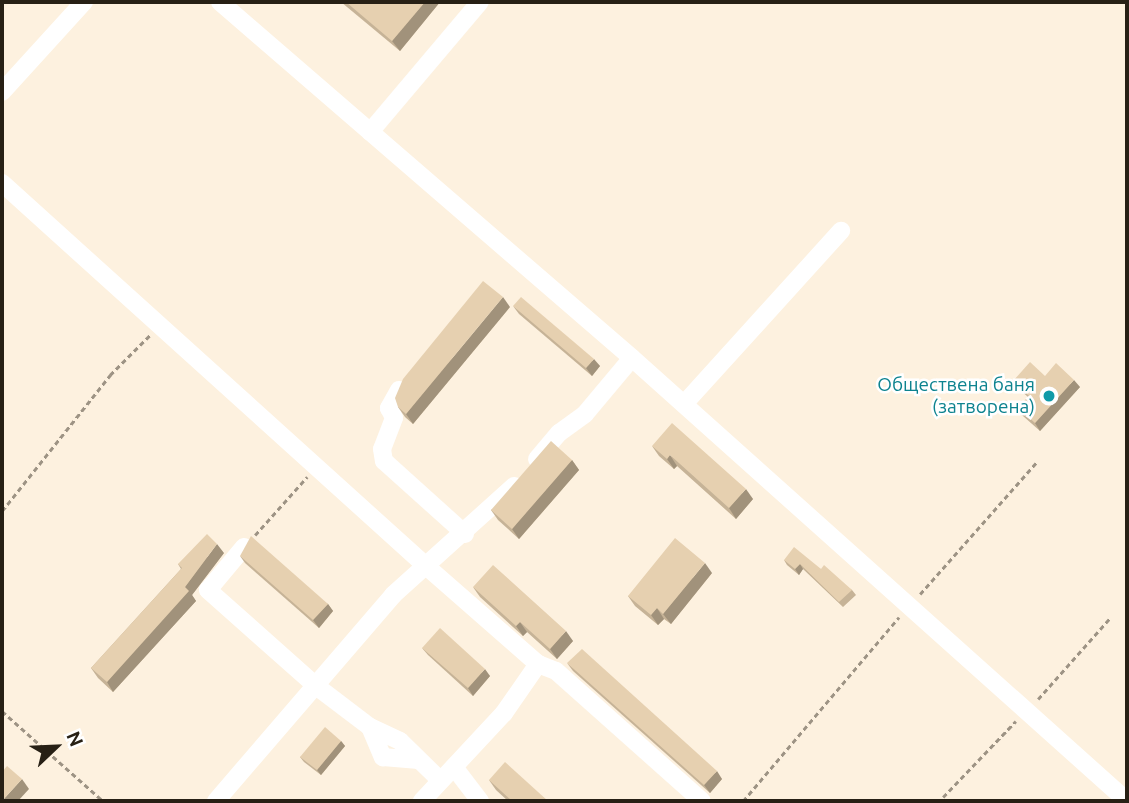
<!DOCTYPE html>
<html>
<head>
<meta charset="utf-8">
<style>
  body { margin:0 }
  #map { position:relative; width:1129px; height:803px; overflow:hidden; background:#fdf1df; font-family:Ubuntu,sans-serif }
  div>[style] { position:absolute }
  .path>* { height:2.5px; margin-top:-1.25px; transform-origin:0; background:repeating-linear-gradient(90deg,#9d9384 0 5px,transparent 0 8.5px) }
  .minor>* { height:18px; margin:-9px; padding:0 9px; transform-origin:9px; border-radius:9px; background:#fff }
  .wall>* { inset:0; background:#c6b397 }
  .shaded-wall>* { inset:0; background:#a1927b }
  .building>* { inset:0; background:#e6d0b0 }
  .dots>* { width:19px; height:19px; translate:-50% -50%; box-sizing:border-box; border:4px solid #fff; border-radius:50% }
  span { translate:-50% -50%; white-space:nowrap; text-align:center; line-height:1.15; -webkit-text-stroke:5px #fff; paint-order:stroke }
  .culture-label { font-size:19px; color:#0d838f }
  .right { translate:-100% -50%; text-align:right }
  .frame { position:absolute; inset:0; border:4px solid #272015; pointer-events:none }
  .north { position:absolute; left:21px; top:712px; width:70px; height:70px; -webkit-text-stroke:5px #fff; paint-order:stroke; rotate:67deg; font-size:19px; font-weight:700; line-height:28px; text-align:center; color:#272015 }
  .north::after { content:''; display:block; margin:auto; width:24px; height:32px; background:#272015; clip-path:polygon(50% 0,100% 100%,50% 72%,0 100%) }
</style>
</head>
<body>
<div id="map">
  <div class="path">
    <i style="left:2px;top:511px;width:174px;rotate:-51.5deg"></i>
    <i style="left:110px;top:375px;width:57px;rotate:-45deg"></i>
    <i style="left:255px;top:535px;width:78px;rotate:-48.1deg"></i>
    <i style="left:920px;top:594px;width:175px;rotate:-48.5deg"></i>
    <i style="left:1038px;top:699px;width:108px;rotate:-48.4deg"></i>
    <i style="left:2px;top:711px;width:135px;rotate:41.7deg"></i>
    <i style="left:943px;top:797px;width:105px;rotate:-46.2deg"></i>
    <i style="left:743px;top:801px;width:241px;rotate:-49.7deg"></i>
  </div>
  <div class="minor">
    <i style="left:220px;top:2px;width:544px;rotate:40.83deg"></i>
    <i style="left:632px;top:358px;width:664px;rotate:41.83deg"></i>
    <i style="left:2px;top:92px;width:122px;rotate:-47.7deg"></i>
    <i style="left:370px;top:132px;width:170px;rotate:-49.8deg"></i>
    <i style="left:2px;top:183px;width:571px;rotate:42.09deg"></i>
    <i style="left:426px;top:566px;width:149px;rotate:41.2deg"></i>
    <i style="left:538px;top:664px;width:19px;rotate:21deg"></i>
    <i style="left:556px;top:671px;width:195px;rotate:41.7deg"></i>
    <i style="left:399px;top:390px;width:21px;rotate:119deg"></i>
    <i style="left:389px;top:408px;width:11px;rotate:63deg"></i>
    <i style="left:394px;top:418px;width:33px;rotate:111deg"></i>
    <i style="left:382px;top:449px;width:12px;rotate:81deg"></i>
    <i style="left:384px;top:461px;width:109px;rotate:42deg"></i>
    <i style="left:684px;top:404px;width:234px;rotate:-47.8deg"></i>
    <i style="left:537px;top:459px;width:34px;rotate:-50deg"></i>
    <i style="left:559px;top:433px;width:32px;rotate:-36deg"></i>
    <i style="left:585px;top:414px;width:73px;rotate:-50deg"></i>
    <i style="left:244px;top:547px;width:56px;rotate:129.9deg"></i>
    <i style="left:208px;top:590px;width:144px;rotate:41.6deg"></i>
    <i style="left:316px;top:686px;width:68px;rotate:37.2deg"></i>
    <i style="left:370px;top:727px;width:33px;rotate:25deg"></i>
    <i style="left:400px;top:741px;width:56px;rotate:44.3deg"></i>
    <i style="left:370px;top:727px;width:33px;rotate:67deg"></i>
    <i style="left:383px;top:757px;width:33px;rotate:5deg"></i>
    <i style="left:454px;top:767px;width:43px;rotate:52.6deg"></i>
    <i style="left:216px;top:801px;width:272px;rotate:-49.3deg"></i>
    <i style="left:393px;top:595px;width:163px;rotate:-42deg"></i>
    <i style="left:422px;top:801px;width:120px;rotate:-47deg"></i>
    <i style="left:504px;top:713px;width:60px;rotate:-55.2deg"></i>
  </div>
  <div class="wall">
    <i style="clip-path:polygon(341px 2px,440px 2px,400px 51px)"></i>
    <i style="clip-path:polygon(513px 306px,600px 366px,592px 376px,519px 314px)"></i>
    <i style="clip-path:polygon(510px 307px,413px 424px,405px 417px,398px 407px)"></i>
    <i style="clip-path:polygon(1045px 376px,1080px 387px,1040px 431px,1023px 416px,1018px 408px,1028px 397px,1018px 388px,1013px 381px)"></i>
    <i style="clip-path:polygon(652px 446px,753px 499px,736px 519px,677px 466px,674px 469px,659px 456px)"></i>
    <i style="clip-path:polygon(572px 460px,579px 470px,519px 539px,498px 520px,491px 510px)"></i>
    <i style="clip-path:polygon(224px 553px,192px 595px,196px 601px,113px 692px,98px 678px,91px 668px,181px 569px,178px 564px)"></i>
    <i style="clip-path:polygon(240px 556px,328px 604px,333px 611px,319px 628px,245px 563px)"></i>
    <i style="clip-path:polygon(784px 560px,821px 569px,852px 590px,856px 595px,843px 607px,803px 569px,799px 575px,787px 565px)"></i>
    <i style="clip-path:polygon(712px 573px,671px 624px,664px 619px,658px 625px,635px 606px,628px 596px)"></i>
    <i style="clip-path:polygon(473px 587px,573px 641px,557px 659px,527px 632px,523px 636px,480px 597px)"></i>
    <i style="clip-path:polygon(422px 648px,490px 676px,473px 696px,428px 655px)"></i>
    <i style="clip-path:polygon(567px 663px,722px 779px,710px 793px,573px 671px)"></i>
    <i style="clip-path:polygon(341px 741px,345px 746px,321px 775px,304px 762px,300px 757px)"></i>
    <i style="clip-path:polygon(489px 780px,548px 801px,508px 801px,496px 790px)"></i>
  </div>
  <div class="shaded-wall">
    <i style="clip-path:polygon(425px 2px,440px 2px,400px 51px,392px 41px)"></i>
    <i style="clip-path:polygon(503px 297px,510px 307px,413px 424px,406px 414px)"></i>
    <i style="clip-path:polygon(594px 359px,600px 366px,592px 376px,586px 368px)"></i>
    <i style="clip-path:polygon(1074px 380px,1080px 387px,1040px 431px,1035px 423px)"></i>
    <i style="clip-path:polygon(670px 455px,677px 466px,674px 469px,667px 459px)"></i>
    <i style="clip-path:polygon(572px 460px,579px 470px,519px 539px,512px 529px)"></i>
    <i style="clip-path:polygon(746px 489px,753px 499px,736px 519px,729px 508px)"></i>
    <i style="clip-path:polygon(217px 544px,224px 553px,192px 595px,196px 601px,113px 692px,107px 682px,185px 587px)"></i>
    <i style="clip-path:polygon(705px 563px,712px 573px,671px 624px,663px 614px)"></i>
    <i style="clip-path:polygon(800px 564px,803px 569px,799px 575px,795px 569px)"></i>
    <i style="clip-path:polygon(328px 604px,333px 611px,319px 628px,313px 620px)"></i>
    <i style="clip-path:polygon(657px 608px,664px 619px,658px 625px,651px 615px)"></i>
    <i style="clip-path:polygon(520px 622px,527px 632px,523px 636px,516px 626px)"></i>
    <i style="clip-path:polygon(566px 631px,573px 641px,557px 659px,550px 649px)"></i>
    <i style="clip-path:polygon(485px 669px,490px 676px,473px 696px,468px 688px)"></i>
    <i style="clip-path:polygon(341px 741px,345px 746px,321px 775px,317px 770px)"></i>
    <i style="clip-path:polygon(717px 771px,722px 779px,710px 793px,704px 785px)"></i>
    <i style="clip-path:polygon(22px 779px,29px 789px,18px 801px,2px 801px)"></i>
  </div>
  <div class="building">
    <i style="clip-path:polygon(346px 2px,425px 2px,392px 41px)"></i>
    <i style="clip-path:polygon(483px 281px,503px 297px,406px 414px,398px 407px,395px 398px,403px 379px)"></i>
    <i style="clip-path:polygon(521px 297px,594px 359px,586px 368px,513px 306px)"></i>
    <i style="clip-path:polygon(1030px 362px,1045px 376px,1056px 363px,1074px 380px,1035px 423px,1018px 408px,1029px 396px,1013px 381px)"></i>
    <i style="clip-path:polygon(672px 423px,746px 489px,729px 508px,670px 455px,667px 459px,652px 446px)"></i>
    <i style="clip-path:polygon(551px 441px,572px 460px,512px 529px,491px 510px)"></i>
    <i style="clip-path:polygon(207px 534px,217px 544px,185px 587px,189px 591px,107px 682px,91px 668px,182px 568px,178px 564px)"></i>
    <i style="clip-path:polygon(251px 536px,328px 604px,313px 620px,240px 556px)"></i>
    <i style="clip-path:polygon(675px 538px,705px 563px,663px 614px,657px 608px,651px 615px,628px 596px)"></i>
    <i style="clip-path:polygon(794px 547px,821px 569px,824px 565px,852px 590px,839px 602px,800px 564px,795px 569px,784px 560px)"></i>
    <i style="clip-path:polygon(493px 565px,566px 631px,550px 649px,520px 622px,516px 626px,473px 587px)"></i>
    <i style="clip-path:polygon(440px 628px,485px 669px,468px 688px,422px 648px)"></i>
    <i style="clip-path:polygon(582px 649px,717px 771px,704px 785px,567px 663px)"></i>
    <i style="clip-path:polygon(325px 727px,341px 741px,317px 770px,300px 757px)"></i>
    <i style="clip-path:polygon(505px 762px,548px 801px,512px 801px,489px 780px)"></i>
    <i style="clip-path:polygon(7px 766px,22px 779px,2px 801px,2px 772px)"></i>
  </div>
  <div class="dots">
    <i style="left:1049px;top:396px;background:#0f9aa8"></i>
  </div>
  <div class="culture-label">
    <span class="right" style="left:1035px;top:396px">Обществена баня<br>(затворена)</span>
  </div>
  <div class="frame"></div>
  <div class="north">N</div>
</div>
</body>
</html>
